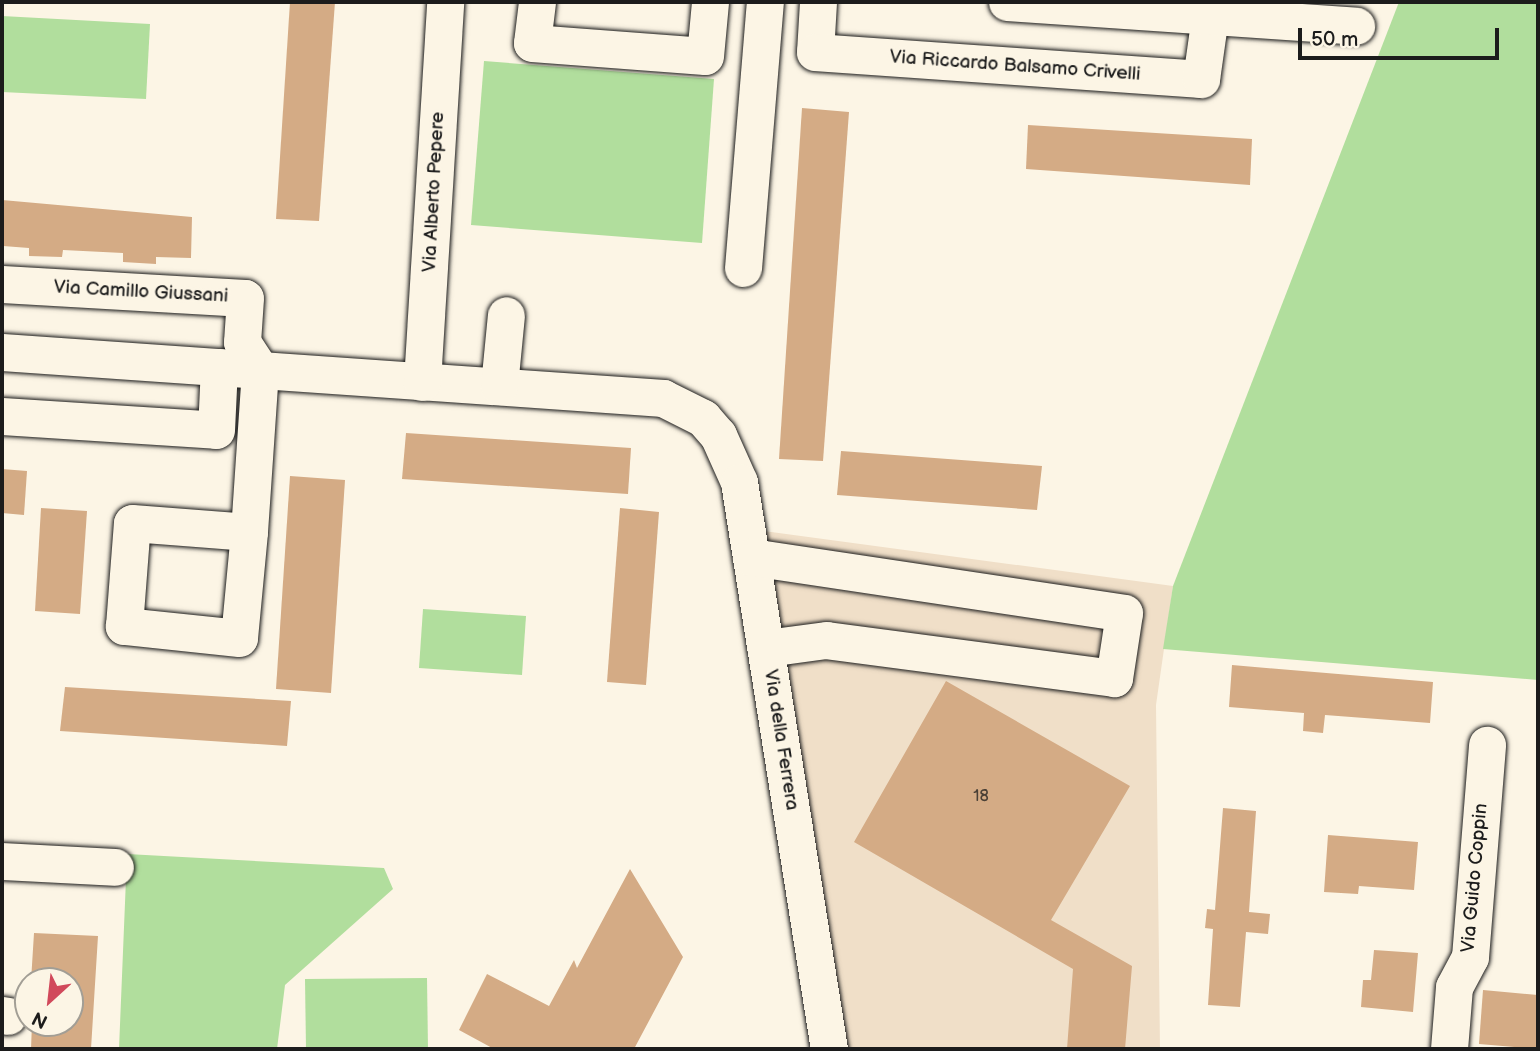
<!DOCTYPE html>
<html>
<head>
<meta charset="utf-8">
<style>
  body { margin:0 }
  #map { position:relative; width:1540px; height:1051px; overflow:hidden; background:#fcf5e5; font-family:"Balsamiq Sans",sans-serif }
  div>[style] { position:absolute }
  .built>* { inset:0; background:#f0dfc8 }
  .green>* { inset:0; background:#b1de9d }
  .building>* { inset:0; background:#d4ab85 }
  .roads { filter:drop-shadow(0 0 2px #1c1c1c) drop-shadow(0 0 2px #1c1c1c) }
  .minor>* { height:37px; margin:-18.5px; padding:0 18.5px; transform-origin:18.5px; border-radius:18.5px; background:#fcf5e5 }
  span { translate:-50% -50%; white-space:nowrap; text-align:center; line-height:1.15; -webkit-text-stroke:6px #fcf5e5; paint-order:stroke }
  .number-label { font-size:16px; color:#4a4036 }
  .number-label span { -webkit-text-stroke-width:0 }
  .street-label { font-size:19px; color:#1c1c1c }
  .frame { position:absolute; inset:0; border:4px solid #1c1c1c; pointer-events:none }
  .north { position:absolute; left:14px; top:967px; width:70px; height:70px; box-sizing:border-box; background:#fcf5e5; border:2px solid #a29e95; border-radius:50%; rotate:207deg; font-size:19px; font-weight:700; line-height:28px; text-align:center; color:#1c1c1c }
  .north::after { content:''; display:block; margin:auto; width:24px; height:32px; background:#d1495b; clip-path:polygon(50% 0,100% 100%,50% 72%,0 100%) }
  .scale { position:absolute; left:1298px; top:28px; width:201px; height:32px; box-sizing:border-box; border:4px solid #1c1c1c; border-top:0; padding-left:9px; font-size:21px; line-height:24px; white-space:nowrap; color:#1c1c1c; -webkit-text-stroke:5px #fcf5e5; paint-order:stroke }
</style>
</head>
<body>
<div id="map">
  <div class="built">
    <i style="clip-path:polygon(757px 530px,1173px 586px,1156px 705px,1160px 1049px,840px 1049px)"></i>
  </div>
  <div class="green">
    <i style="clip-path:polygon(1399px 2px,1538px 2px,1538px 680px,1163px 649px,1173px 586px)"></i>
    <i style="clip-path:polygon(2px 16px,150px 24px,146px 99px,2px 92px)"></i>
    <i style="clip-path:polygon(484px 61px,714px 79px,702px 243px,471px 225px)"></i>
    <i style="clip-path:polygon(423px 609px,526px 616px,522px 675px,419px 668px)"></i>
    <i style="clip-path:polygon(127px 854px,384px 868px,393px 889px,285px 985px,277px 1049px,119px 1049px)"></i>
    <i style="clip-path:polygon(427px 978px,428px 1049px,306px 1049px,305px 979px)"></i>
  </div>
  <div class="building">
    <i style="clip-path:polygon(290px 2px,335px 2px,319px 221px,276px 219px)"></i>
    <i style="clip-path:polygon(802px 108px,849px 112px,823px 461px,779px 459px)"></i>
    <i style="clip-path:polygon(1028px 125px,1252px 139px,1250px 185px,1026px 169px)"></i>
    <i style="clip-path:polygon(2px 200px,192px 217px,191px 258px,156px 257px,156px 264px,123px 262px,123px 253px,63px 250px,62px 257px,29px 256px,29px 248px,3px 246px)"></i>
    <i style="clip-path:polygon(406px 433px,631px 448px,628px 494px,402px 479px)"></i>
    <i style="clip-path:polygon(841px 451px,1042px 466px,1037px 510px,837px 495px)"></i>
    <i style="clip-path:polygon(2px 469px,27px 471px,24px 515px,2px 513px)"></i>
    <i style="clip-path:polygon(290px 476px,345px 480px,331px 693px,276px 689px)"></i>
    <i style="clip-path:polygon(41px 508px,87px 511px,80px 614px,35px 611px)"></i>
    <i style="clip-path:polygon(620px 508px,659px 512px,646px 685px,607px 682px)"></i>
    <i style="clip-path:polygon(1232px 665px,1433px 682px,1430px 723px,1325px 715px,1323px 733px,1303px 731px,1304px 713px,1229px 707px)"></i>
    <i style="clip-path:polygon(946px 681px,1130px 786px,1051px 920px,1132px 966px,1125px 1049px,1067px 1049px,1073px 969px,854px 842px)"></i>
    <i style="clip-path:polygon(65px 687px,291px 701px,287px 746px,60px 731px)"></i>
    <i style="clip-path:polygon(1223px 808px,1256px 811px,1249px 912px,1270px 914px,1268px 934px,1246px 932px,1240px 1007px,1208px 1005px,1213px 929px,1205px 928px,1207px 909px,1215px 910px)"></i>
    <i style="clip-path:polygon(1328px 835px,1418px 842px,1414px 890px,1359px 886px,1358px 894px,1324px 892px)"></i>
    <i style="clip-path:polygon(630px 869px,683px 957px,634px 1049px,494px 1049px,459px 1030px,487px 974px,549px 1006px,574px 960px,577px 968px)"></i>
    <i style="clip-path:polygon(34px 933px,98px 936px,91px 1049px,31px 1049px,32px 1023px,70px 1023px,70px 981px,31px 981px)"></i>
    <i style="clip-path:polygon(1374px 950px,1418px 953px,1413px 1012px,1361px 1007px,1363px 980px,1371px 980px)"></i>
    <i style="clip-path:polygon(1483px 990px,1538px 995px,1538px 1049px,1479px 1044px)"></i>
  </div>
  <div class="roads">
    <div class="minor">
      <i style="left:537px;top:2px;width:41px;rotate:97deg"></i>
      <i style="left:532px;top:43px;width:173px;rotate:4.3deg"></i>
      <i style="left:705px;top:56px;width:54px;rotate:-84.7deg"></i>
      <i style="left:818px;top:2px;width:50px;rotate:93.4deg"></i>
      <i style="left:815px;top:52px;width:387px;rotate:4deg"></i>
      <i style="left:1201px;top:79px;width:64px;rotate:-81.9deg"></i>
      <i style="left:1007px;top:2px;width:350px;rotate:3.9deg"></i>
      <i style="left:743px;top:268px;width:267px;rotate:-85.3deg"></i>
      <i style="left:2px;top:284px;width:243px;rotate:3.3deg"></i>
      <i style="left:245px;top:298px;width:44px;rotate:93.9deg"></i>
      <i style="left:242px;top:342px;width:33px;rotate:57deg"></i>
      <i style="left:260px;top:370px;width:162px;rotate:93.9deg"></i>
      <i style="left:249px;top:532px;width:106px;rotate:95.4deg"></i>
      <i style="left:239px;top:638px;width:116px;rotate:-174deg"></i>
      <i style="left:124px;top:626px;width:103px;rotate:-85.6deg"></i>
      <i style="left:132px;top:523px;width:117px;rotate:4.4deg"></i>
      <i style="left:2px;top:352px;width:663px;rotate:3.98deg"></i>
      <i style="left:663px;top:398px;width:45px;rotate:26.6deg"></i>
      <i style="left:703px;top:418px;width:23px;rotate:49deg"></i>
      <i style="left:718px;top:435px;width:51px;rotate:65.9deg"></i>
      <i style="left:739px;top:482px;width:574px;rotate:80.98deg"></i>
      <i style="left:422px;top:382px;width:381px;rotate:-86.5deg"></i>
      <i style="left:499px;top:386px;width:71px;rotate:-84.4deg"></i>
      <i style="left:2px;top:416px;width:214px;rotate:3.7deg"></i>
      <i style="left:216px;top:430px;width:63px;rotate:-87.3deg"></i>
      <i style="left:751px;top:557px;width:377px;rotate:8.5deg"></i>
      <i style="left:1124px;top:613px;width:66px;rotate:98.7deg"></i>
      <i style="left:1114px;top:678px;width:290px;rotate:-172.5deg"></i>
      <i style="left:826px;top:640px;width:61px;rotate:172.4deg"></i>
      <i style="left:2px;top:861px;width:113px;rotate:3deg"></i>
      <i style="left:2px;top:1015px;width:6px;rotate:9deg"></i>
      <i style="left:1449px;top:1049px;width:62px;rotate:-85.4deg"></i>
      <i style="left:1454px;top:987px;width:34px;rotate:-62deg"></i>
      <i style="left:1470px;top:957px;width:213px;rotate:-85.4deg"></i>
    </div>
  </div>
  <div class="number-label">
    <span style="left:981px;top:797px">18</span>
  </div>
  <div class="street-label">
    <span style="left:1015px;top:66px;rotate:4deg">Via Riccardo Balsamo Crivelli</span>
    <span style="left:434px;top:192px;rotate:-87deg">Via Alberto Pepere</span>
    <span style="left:141px;top:292px;rotate:3deg">Via Camillo Giussani</span>
    <span style="left:781px;top:740px;rotate:81deg">Via della Ferrera</span>
    <span style="left:1475px;top:878px;rotate:-85deg">Via Guido Coppin</span>
  </div>
  <div class="frame"></div>
  <div class="north">N</div>
  <div class="scale">50 m</div>
</div>
</body>
</html>
